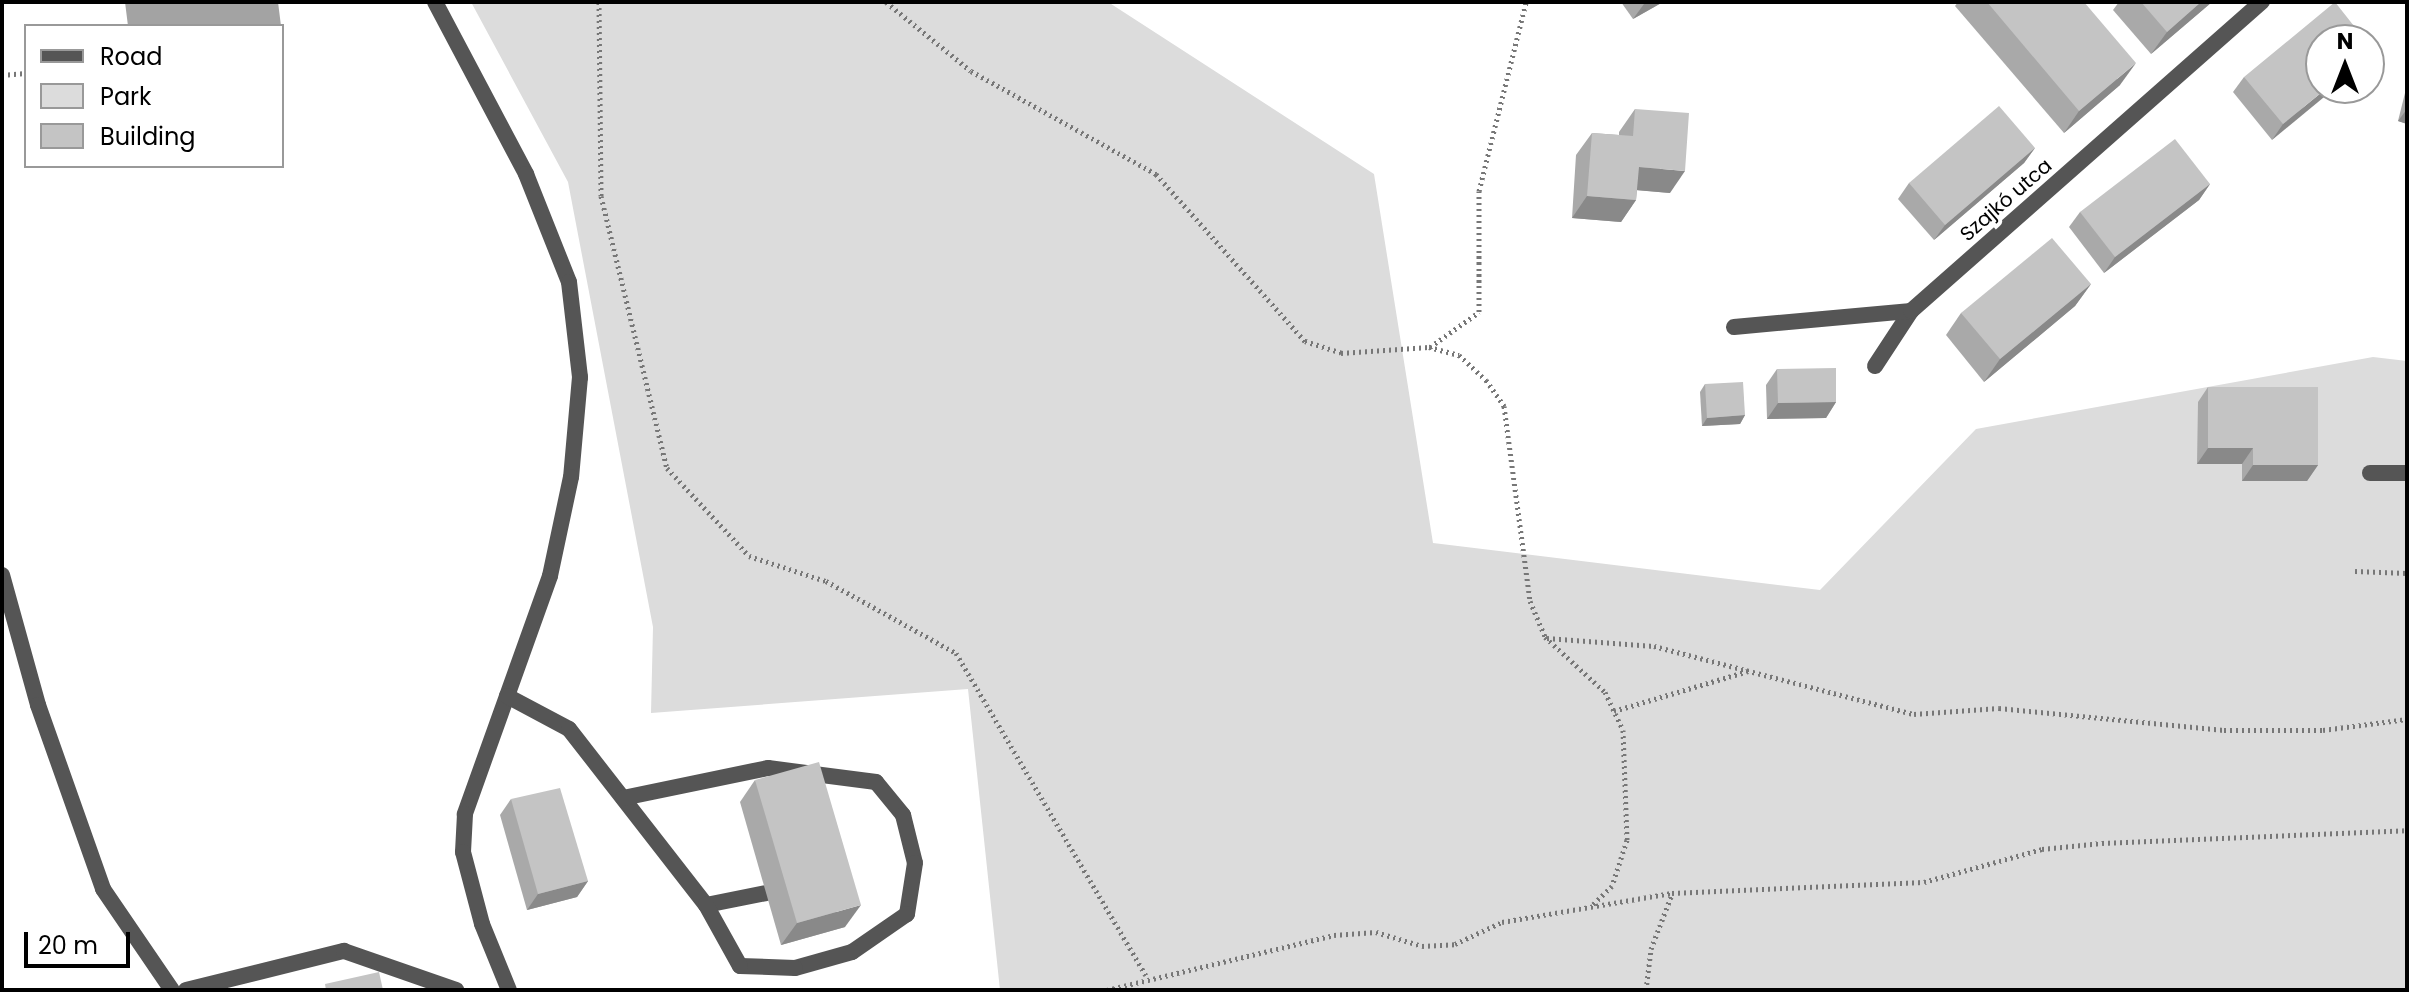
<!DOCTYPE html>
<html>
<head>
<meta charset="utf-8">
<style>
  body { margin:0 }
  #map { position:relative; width:2409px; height:992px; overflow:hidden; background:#fff; font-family:Poppins,sans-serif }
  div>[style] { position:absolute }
  .green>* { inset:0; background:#dcdcdc }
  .water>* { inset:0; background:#a3a3a3 }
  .path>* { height:5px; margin-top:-2.5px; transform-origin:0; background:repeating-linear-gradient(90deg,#777 0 2px,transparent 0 6px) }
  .service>* { height:16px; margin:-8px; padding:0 8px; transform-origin:8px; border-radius:8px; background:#555 }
  .minor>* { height:16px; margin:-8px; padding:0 8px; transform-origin:8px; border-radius:8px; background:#555 }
  .wall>* { inset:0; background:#a9a9a9 }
  .shaded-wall>* { inset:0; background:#898989 }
  .building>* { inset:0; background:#c4c4c4 }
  span { translate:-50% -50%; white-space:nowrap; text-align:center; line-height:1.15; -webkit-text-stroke:8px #fff; paint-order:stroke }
  .street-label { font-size:20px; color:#000 }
  .frame { position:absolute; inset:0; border:4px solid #000; pointer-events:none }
  .legend { position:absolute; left:24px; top:24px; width:260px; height:144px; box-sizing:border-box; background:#fff; border:2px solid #999; margin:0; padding:10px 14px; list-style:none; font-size:24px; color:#000 }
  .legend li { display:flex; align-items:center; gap:16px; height:40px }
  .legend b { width:40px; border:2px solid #999 }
  .north { position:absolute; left:2305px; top:24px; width:80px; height:80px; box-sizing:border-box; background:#fff; border:2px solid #999; border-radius:50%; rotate:0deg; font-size:22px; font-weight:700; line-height:32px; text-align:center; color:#000 }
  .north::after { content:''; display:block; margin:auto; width:28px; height:36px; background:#000; clip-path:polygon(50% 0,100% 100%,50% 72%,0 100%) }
  .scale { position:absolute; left:24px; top:932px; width:106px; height:36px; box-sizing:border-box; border:4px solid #000; border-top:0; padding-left:10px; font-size:24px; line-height:28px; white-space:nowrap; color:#000; -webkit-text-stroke:6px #fff; paint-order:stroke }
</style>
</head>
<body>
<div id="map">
  <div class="green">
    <i style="clip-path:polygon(471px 2px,1108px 2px,1374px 174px,1433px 543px,1820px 590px,1976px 429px,2373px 357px,2407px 361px,2407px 990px,1000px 990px,968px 689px,651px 713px,653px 627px,568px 182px)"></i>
  </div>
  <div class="water">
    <i style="clip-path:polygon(125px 2px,278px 2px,281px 26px,128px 26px)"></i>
  </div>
  <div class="path">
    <i style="left:599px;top:2px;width:194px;rotate:89.4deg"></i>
    <i style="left:601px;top:196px;width:280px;rotate:76.4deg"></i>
    <i style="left:667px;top:468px;width:120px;rotate:47deg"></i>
    <i style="left:749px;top:556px;width:81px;rotate:18deg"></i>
    <i style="left:826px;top:581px;width:149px;rotate:29deg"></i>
    <i style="left:956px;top:653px;width:374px;rotate:59.5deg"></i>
    <i style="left:886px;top:2px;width:109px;rotate:39.1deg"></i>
    <i style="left:971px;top:71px;width:212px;rotate:29.1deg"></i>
    <i style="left:1156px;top:174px;width:224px;rotate:48.3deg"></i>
    <i style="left:1305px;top:341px;width:38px;rotate:18deg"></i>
    <i style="left:1341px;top:353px;width:88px;rotate:-3.9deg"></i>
    <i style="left:1429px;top:347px;width:31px;rotate:15deg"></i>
    <i style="left:1459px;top:355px;width:37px;rotate:43deg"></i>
    <i style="left:1486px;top:380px;width:32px;rotate:55deg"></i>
    <i style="left:1504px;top:406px;width:197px;rotate:82.4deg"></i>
    <i style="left:1530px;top:601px;width:39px;rotate:67deg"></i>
    <i style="left:1545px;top:637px;width:81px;rotate:42.5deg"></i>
    <i style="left:1605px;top:692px;width:42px;rotate:64.7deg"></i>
    <i style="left:1623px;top:730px;width:110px;rotate:87.9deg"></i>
    <i style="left:1627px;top:840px;width:48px;rotate:108.1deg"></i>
    <i style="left:1612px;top:886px;width:28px;rotate:136deg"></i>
    <i style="left:2px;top:75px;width:24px;rotate:-5deg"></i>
    <i style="left:1430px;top:347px;width:60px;rotate:-35.5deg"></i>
    <i style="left:1479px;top:312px;width:121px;rotate:-90deg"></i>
    <i style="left:1479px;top:191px;width:195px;rotate:-76deg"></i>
    <i style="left:2355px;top:571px;width:52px;rotate:2.2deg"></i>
    <i style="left:1547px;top:638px;width:107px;rotate:4.3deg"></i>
    <i style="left:1654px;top:646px;width:269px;rotate:14.7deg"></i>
    <i style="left:1914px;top:714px;width:85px;rotate:-4deg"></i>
    <i style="left:1999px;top:708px;width:226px;rotate:5.6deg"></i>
    <i style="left:2224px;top:730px;width:99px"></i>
    <i style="left:2323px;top:730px;width:85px;rotate:-7.5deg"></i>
    <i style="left:1614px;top:711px;width:140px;rotate:-16.6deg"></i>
    <i style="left:1107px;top:990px;width:234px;rotate:-13.6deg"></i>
    <i style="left:1334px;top:935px;width:42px;rotate:-4.1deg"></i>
    <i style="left:1376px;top:932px;width:48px;rotate:16.9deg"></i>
    <i style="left:1422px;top:946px;width:33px;rotate:-3deg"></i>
    <i style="left:1455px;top:944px;width:52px;rotate:-25.1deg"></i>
    <i style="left:1502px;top:922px;width:172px;rotate:-9.7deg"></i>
    <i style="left:1672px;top:893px;width:252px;rotate:-2.5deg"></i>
    <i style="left:1924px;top:882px;width:123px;rotate:-15.6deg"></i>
    <i style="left:2042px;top:849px;width:60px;rotate:-5.7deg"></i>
    <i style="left:2102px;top:843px;width:305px;rotate:-2.4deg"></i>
    <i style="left:1646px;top:990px;width:41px;rotate:-83deg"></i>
    <i style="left:1651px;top:949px;width:59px;rotate:-69.1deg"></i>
  </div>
  <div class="service">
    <i style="left:435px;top:2px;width:195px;rotate:62.1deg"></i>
    <i style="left:526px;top:174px;width:116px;rotate:68.3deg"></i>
    <i style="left:569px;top:282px;width:96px;rotate:83.4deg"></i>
    <i style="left:580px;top:377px;width:100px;rotate:95.1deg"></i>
    <i style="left:571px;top:477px;width:101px;rotate:102deg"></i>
    <i style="left:550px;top:576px;width:253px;rotate:109.7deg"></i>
    <i style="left:465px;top:814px;width:38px;rotate:93deg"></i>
    <i style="left:463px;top:852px;width:74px;rotate:75.2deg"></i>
    <i style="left:1875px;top:366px;width:66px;rotate:-56.8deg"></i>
    <i style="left:2px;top:575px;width:135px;rotate:74.5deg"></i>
    <i style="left:38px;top:705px;width:195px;rotate:70.5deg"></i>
    <i style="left:103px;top:889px;width:122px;rotate:55.7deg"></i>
    <i style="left:507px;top:696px;width:70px;rotate:28deg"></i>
    <i style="left:569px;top:729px;width:223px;rotate:52.1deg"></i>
    <i style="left:706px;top:905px;width:61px;rotate:-11.3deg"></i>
    <i style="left:623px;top:798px;width:148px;rotate:-11.7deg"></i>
    <i style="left:768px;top:768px;width:109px;rotate:7.4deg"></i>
    <i style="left:876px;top:782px;width:43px;rotate:50.7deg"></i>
    <i style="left:903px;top:815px;width:49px;rotate:76deg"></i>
    <i style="left:915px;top:863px;width:52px;rotate:98.9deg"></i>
    <i style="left:907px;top:914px;width:67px;rotate:145.4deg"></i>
    <i style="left:852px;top:952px;width:59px;rotate:164.3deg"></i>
    <i style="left:795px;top:968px;width:55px;rotate:-177.9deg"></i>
    <i style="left:740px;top:966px;width:70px;rotate:-119.1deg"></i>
    <i style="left:186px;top:990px;width:163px;rotate:-13.9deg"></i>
    <i style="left:344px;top:951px;width:119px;rotate:19.2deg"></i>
  </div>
  <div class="minor">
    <i style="left:1734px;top:327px;width:178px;rotate:-5.2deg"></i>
    <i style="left:1911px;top:311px;width:468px;rotate:-41.4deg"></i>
    <i style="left:2370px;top:473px;width:37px"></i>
    <i style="left:482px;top:924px;width:71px;rotate:67.8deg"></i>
  </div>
  <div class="wall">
    <i style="clip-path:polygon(1621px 2px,1663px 2px,1633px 19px)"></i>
    <i style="clip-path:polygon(1958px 2px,2084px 2px,2120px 85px,2064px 133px,1955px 6px)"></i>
    <i style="clip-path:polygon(2119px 2px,2212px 2px,2151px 54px,2113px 10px)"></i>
    <i style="clip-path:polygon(2244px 77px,2321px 88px,2272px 140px,2233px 92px)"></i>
    <i style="clip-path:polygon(2407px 85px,2407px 124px,2398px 121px)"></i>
    <i style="clip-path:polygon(1635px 109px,1670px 193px,1637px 190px,1636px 200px,1621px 222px,1572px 218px,1576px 155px,1592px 133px,1619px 135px,1619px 132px)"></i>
    <i style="clip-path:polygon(2035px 148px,2024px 163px,1934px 240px,1898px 199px,1909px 183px)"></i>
    <i style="clip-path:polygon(2210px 184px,2199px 200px,2104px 273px,2069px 227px,2080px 212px)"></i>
    <i style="clip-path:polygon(2091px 284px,2075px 306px,1984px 382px,1946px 335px,1961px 313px)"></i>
    <i style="clip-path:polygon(1777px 369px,1836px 402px,1826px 418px,1767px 419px,1766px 385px)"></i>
    <i style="clip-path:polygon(1705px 384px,1745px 415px,1740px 424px,1702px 426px,1700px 392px)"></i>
    <i style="clip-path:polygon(2208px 387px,2318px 465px,2307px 481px,2242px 481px,2242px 464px,2197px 464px,2198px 402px)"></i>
    <i style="clip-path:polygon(755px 780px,845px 927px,781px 945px,740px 802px)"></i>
    <i style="clip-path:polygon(511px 799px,588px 881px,577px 897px,527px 910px,500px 815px)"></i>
  </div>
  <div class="shaded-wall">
    <i style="clip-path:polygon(1646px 2px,1663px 2px,1633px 19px,1644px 4px)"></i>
    <i style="clip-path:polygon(2201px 2px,2212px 2px,2151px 54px,2167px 32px)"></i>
    <i style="clip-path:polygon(2136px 63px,2120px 85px,2064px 133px,2079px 111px)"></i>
    <i style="clip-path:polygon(2327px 88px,2335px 88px,2272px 140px,2283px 124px)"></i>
    <i style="clip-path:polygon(2407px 109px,2407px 124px,2398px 121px)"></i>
    <i style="clip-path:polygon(2035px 148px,2024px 163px,1934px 240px,1945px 225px)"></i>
    <i style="clip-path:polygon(1639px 167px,1685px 171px,1670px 193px,1623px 189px)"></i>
    <i style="clip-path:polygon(2210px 184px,2199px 200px,2104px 273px,2115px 257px)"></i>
    <i style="clip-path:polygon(1587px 196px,1636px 200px,1621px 222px,1572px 218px)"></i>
    <i style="clip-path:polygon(2091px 284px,2075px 306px,1984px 382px,2000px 359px)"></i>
    <i style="clip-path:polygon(1836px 402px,1826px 418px,1767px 419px,1778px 403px)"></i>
    <i style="clip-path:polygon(1745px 415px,1740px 424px,1702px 426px,1707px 418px)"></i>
    <i style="clip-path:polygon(2208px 448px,2253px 448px,2242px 464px,2197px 464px)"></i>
    <i style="clip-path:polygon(2253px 465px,2318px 465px,2307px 481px,2242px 481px)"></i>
    <i style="clip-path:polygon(588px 881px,577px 897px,527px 910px,538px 894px)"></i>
    <i style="clip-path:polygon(861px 905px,845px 927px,781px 945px,797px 923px)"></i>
  </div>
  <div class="building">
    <i style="clip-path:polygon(1987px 2px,2084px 2px,2136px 63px,2079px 111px)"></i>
    <i style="clip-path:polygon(2141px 2px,2201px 2px,2167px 32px)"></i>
    <i style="clip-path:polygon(2335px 2px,2365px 40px,2321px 40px,2321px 88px,2327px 88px,2283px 124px,2244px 77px)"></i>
    <i style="clip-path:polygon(2369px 45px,2374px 50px,2369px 54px)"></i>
    <i style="clip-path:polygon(1999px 106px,2035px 148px,1945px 225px,1909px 183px)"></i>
    <i style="clip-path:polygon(1635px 109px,1689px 113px,1685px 171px,1639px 167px,1636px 200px,1587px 196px,1592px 133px,1633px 136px)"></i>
    <i style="clip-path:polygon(2175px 139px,2210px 184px,2115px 257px,2080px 212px)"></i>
    <i style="clip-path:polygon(2052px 238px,2091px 284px,2000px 359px,1961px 313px)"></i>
    <i style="clip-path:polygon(1836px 368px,1836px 402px,1778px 403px,1777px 369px)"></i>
    <i style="clip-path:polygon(1743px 382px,1745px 415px,1707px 418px,1705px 384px)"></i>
    <i style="clip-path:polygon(2208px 387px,2318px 387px,2318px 465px,2253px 465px,2253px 448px,2208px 448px)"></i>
    <i style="clip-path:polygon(819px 762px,861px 905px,797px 923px,755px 780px)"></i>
    <i style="clip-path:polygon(560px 788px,588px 881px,538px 894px,511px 799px)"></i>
    <i style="clip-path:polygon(379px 972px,383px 990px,326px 990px,325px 984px)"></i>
  </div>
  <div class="street-label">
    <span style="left:2006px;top:200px;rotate:-41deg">Szajkó utca</span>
  </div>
  <div class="frame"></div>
  <ul class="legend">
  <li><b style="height:10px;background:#555"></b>Road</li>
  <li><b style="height:22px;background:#dcdcdc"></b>Park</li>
  <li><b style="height:22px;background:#c4c4c4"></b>Building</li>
  </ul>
  <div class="north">N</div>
  <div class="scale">20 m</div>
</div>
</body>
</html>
